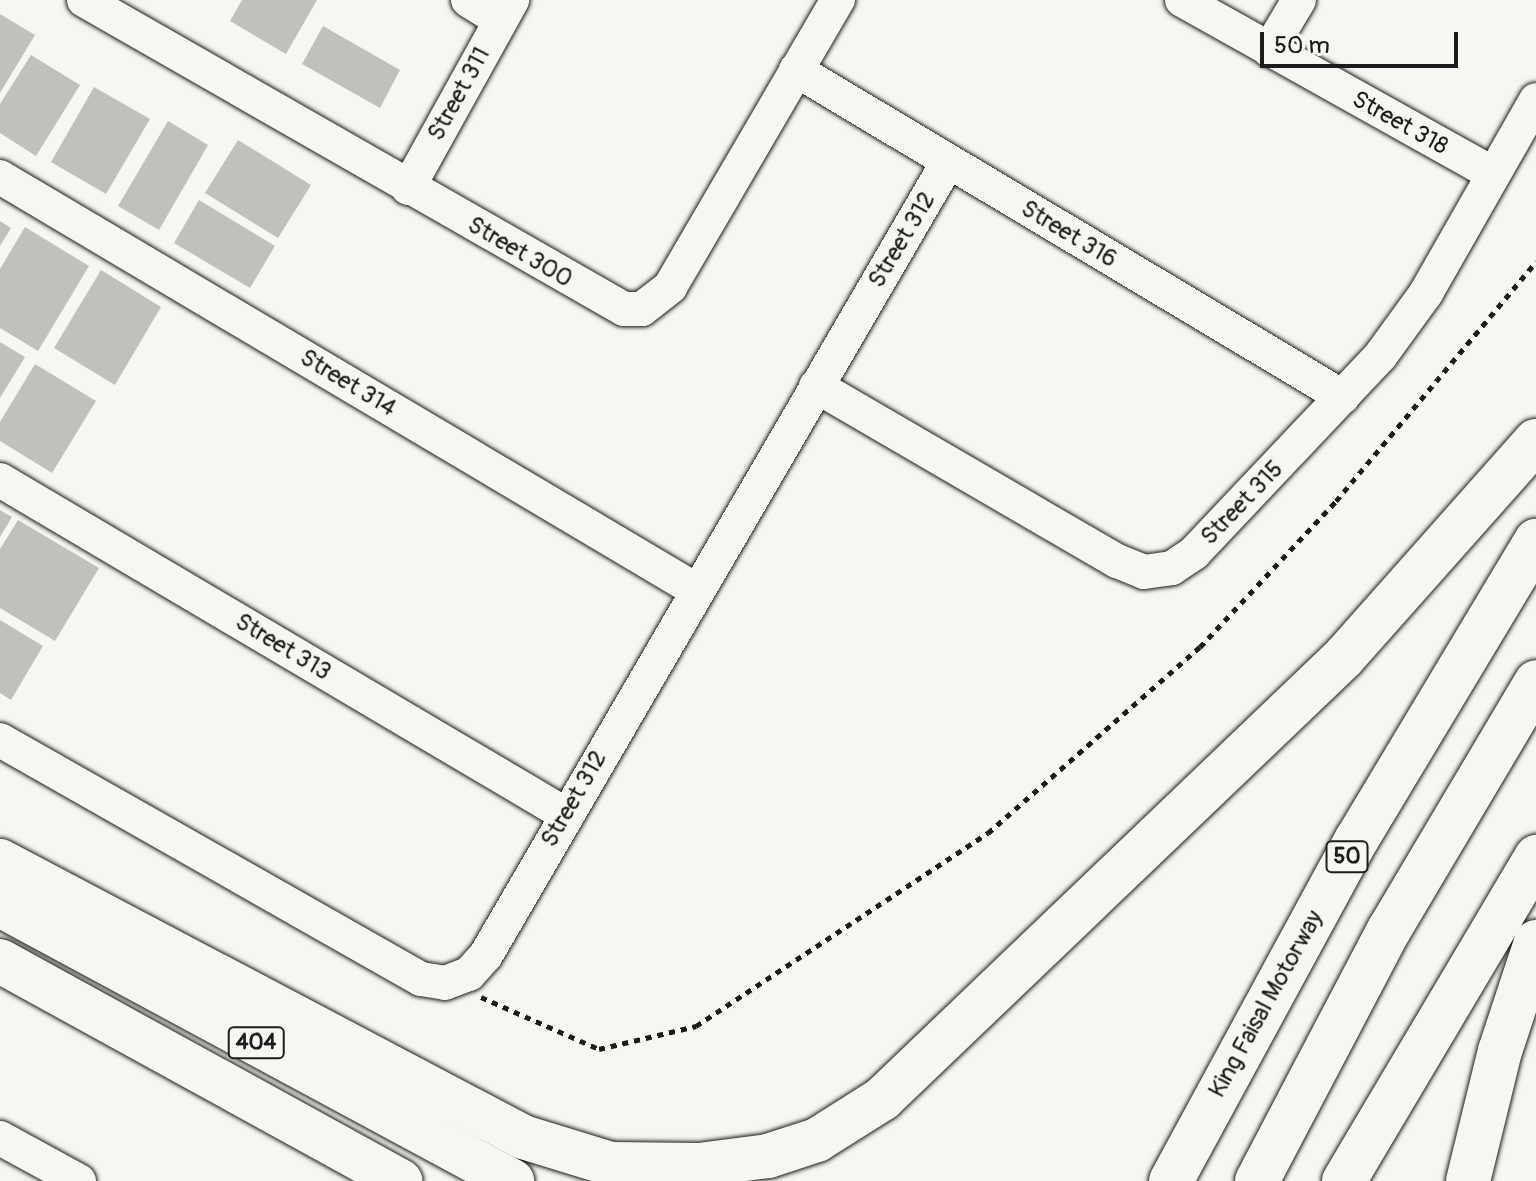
<!DOCTYPE html>
<html>
<head>
<meta charset="utf-8">
<style>
  body { margin:0 }
  #map { position:relative; width:1536px; height:1181px; overflow:hidden; background:#f6f6f2; font-family:Pangolin,sans-serif }
  div>[style] { position:absolute }
  .building>* { inset:0; background:#c0c0bd }
  .path>* { height:5px; margin-top:-2.5px; transform-origin:0; background:repeating-linear-gradient(90deg,#1c1c1c 0 6px,transparent 0 12px) }
  .roads { filter:drop-shadow(0 0 2px #1c1c1c) drop-shadow(0 0 2px #1c1c1c) }
  .minor>* { height:34px; margin:-17px; padding:0 17px; transform-origin:17px; border-radius:17px; background:#f6f6f2 }
  .major>* { height:44px; margin:-22px; padding:0 22px; transform-origin:22px; border-radius:22px; background:#f6f6f2 }
  .highway>* { height:44px; margin:-22px; padding:0 22px; transform-origin:22px; border-radius:22px; background:#f6f6f2 }
  span { translate:-50% -50%; white-space:nowrap; text-align:center; line-height:1.15; -webkit-text-stroke:6px #f6f6f2; paint-order:stroke }
  .shield-label span { padding:2px 6px; background:#f6f6f2; border:2px solid; border-radius:6px; -webkit-text-stroke-width:0 }
  .shield-label { font-size:22px; color:#1c1c1c; font-weight:700 }
  .street-label { font-size:24px; color:#1c1c1c }
  .scale { position:absolute; left:1260px; top:32px; width:198px; height:36px; box-sizing:border-box; border:4px solid #1c1c1c; border-top:0; padding-left:10px; font-size:24px; line-height:28px; white-space:nowrap; color:#1c1c1c; -webkit-text-stroke:6px #f6f6f2; paint-order:stroke }
</style>
</head>
<body>
<div id="map">
  <div class="building">
    <i style="clip-path:polygon(242px 0,317px 0,286px 54px,230px 21px)"></i>
    <i style="clip-path:polygon(0 14px,35px 35px,0 93px)"></i>
    <i style="clip-path:polygon(323px 26px,400px 70px,380px 108px,302px 64px)"></i>
    <i style="clip-path:polygon(31px 55px,80px 85px,36px 156px,0 133px,0 104px)"></i>
    <i style="clip-path:polygon(94px 87px,150px 119px,106px 194px,51px 162px)"></i>
    <i style="clip-path:polygon(168px 121px,208px 145px,159px 230px,118px 206px)"></i>
    <i style="clip-path:polygon(238px 140px,311px 185px,278px 238px,205px 193px)"></i>
    <i style="clip-path:polygon(199px 200px,275px 246px,250px 288px,174px 243px)"></i>
    <i style="clip-path:polygon(0 221px,11px 228px,0 246px)"></i>
    <i style="clip-path:polygon(25px 227px,89px 266px,38px 351px,0 328px,0 269px)"></i>
    <i style="clip-path:polygon(101px 270px,161px 307px,115px 385px,54px 348px)"></i>
    <i style="clip-path:polygon(0 342px,25px 357px,0 398px)"></i>
    <i style="clip-path:polygon(35px 364px,96px 401px,52px 473px,0 441px,0 422px)"></i>
    <i style="clip-path:polygon(0 510px,12px 517px,0 537px)"></i>
    <i style="clip-path:polygon(18px 520px,99px 568px,55px 641px,0 608px,0 549px)"></i>
    <i style="clip-path:polygon(0 620px,43px 646px,11px 700px,0 693px)"></i>
  </div>
  <div class="path">
    <i style="left:481px;top:997px;width:129px;rotate:23.8deg"></i>
    <i style="left:599px;top:1049px;width:100px;rotate:-13.3deg"></i>
    <i style="left:696px;top:1026px;width:350px;rotate:-33.5deg"></i>
    <i style="left:988px;top:833px;width:282px;rotate:-41.3deg"></i>
    <i style="left:1200px;top:647px;width:200px;rotate:-47deg"></i>
    <i style="left:1336px;top:501px;width:312px;rotate:-50.1deg"></i>
  </div>
  <div class="roads">
    <div class="minor">
      <i style="left:84px;top:0;width:622px;rotate:29.78deg"></i>
      <i style="left:624px;top:309px;width:18px"></i>
      <i style="left:642px;top:309px;width:36px;rotate:-38deg"></i>
      <i style="left:670px;top:287px;width:333px;rotate:-59.7deg"></i>
      <i style="left:468px;top:0;width:38px;rotate:32deg"></i>
      <i style="left:1182px;top:0;width:356px;rotate:29.2deg"></i>
      <i style="left:1269px;top:50px;width:58px;rotate:-59deg"></i>
      <i style="left:796px;top:70px;width:637px;rotate:30.87deg"></i>
      <i style="left:0;top:177px;width:809px;rotate:30.68deg"></i>
      <i style="left:408px;top:188px;width:215px;rotate:-61deg"></i>
      <i style="left:816px;top:386px;width:348px;rotate:30.2deg"></i>
      <i style="left:1117px;top:561px;width:29px;rotate:22deg"></i>
      <i style="left:1144px;top:572px;width:28px;rotate:-8deg"></i>
      <i style="left:1172px;top:568px;width:27px;rotate:-34deg"></i>
      <i style="left:1194px;top:553px;width:272px;rotate:-46.6deg"></i>
      <i style="left:1381px;top:355px;width:77px;rotate:-54deg"></i>
      <i style="left:1426px;top:293px;width:222px;rotate:-60.3deg"></i>
      <i style="left:0;top:480px;width:656px;rotate:30.59deg"></i>
      <i style="left:0;top:740px;width:484px;rotate:29.6deg"></i>
      <i style="left:421px;top:979px;width:24px;rotate:9deg"></i>
      <i style="left:445px;top:983px;width:26px;rotate:-21deg"></i>
      <i style="left:469px;top:974px;width:25px;rotate:-48deg"></i>
      <i style="left:486px;top:955px;width:918px;rotate:-59.78deg"></i>
      <i style="left:0;top:1138px;width:90px;rotate:28.6deg"></i>
    </div>
    <div class="major">
      <i style="left:0;top:905px;width:582px;rotate:28.33deg"></i>
      <i style="left:0;top:961px;width:457px;rotate:28.8deg"></i>
    </div>
    <div class="highway">
      <i style="left:0;top:861px;width:591px;rotate:27.82deg"></i>
      <i style="left:523px;top:1137px;width:92px;rotate:17.1deg"></i>
      <i style="left:611px;top:1164px;width:88px;rotate:0.7deg"></i>
      <i style="left:699px;top:1165px;width:70px;rotate:-7.4deg"></i>
      <i style="left:768px;top:1156px;width:52px;rotate:-18.1deg"></i>
      <i style="left:817px;top:1140px;width:77px;rotate:-32.2deg"></i>
      <i style="left:882px;top:1099px;width:639px;rotate:-43.73deg"></i>
      <i style="left:1344px;top:657px;width:289px;rotate:-48.4deg"></i>
      <i style="left:1171px;top:1181px;width:389px;rotate:-61.5deg"></i>
      <i style="left:1357px;top:839px;width:348px;rotate:-59deg"></i>
      <i style="left:1257px;top:1181px;width:284px;rotate:-62.3deg"></i>
      <i style="left:1389px;top:930px;width:288px;rotate:-59.3deg"></i>
      <i style="left:1344px;top:1181px;width:377px;rotate:-59.3deg"></i>
      <i style="left:1468px;top:1181px;width:134px;rotate:-76.2deg"></i>
      <i style="left:1500px;top:1051px;width:115px;rotate:-71.7deg"></i>
    </div>
  </div>
  <div class="shield-label">
    <span style="left:1347px;top:857px">50</span>
    <span style="left:256px;top:1043px">404</span>
  </div>
  <div class="street-label">
    <span style="left:459px;top:94px;rotate:-61deg">Street 311</span>
    <span style="left:1400px;top:123px;rotate:29deg">Street 318</span>
    <span style="left:1069px;top:234px;rotate:31deg">Street 316</span>
    <span style="left:902px;top:240px;rotate:-59deg">Street 312</span>
    <span style="left:520px;top:252px;rotate:30deg">Street 300</span>
    <span style="left:348px;top:383px;rotate:31deg">Street 314</span>
    <span style="left:1242px;top:503px;rotate:-46deg">Street 315</span>
    <span style="left:283px;top:647px;rotate:31deg">Street 313</span>
    <span style="left:574px;top:799px;rotate:-60deg">Street 312</span>
    <span style="left:1266px;top:1004px;rotate:-61deg">King Faisal Motorway</span>
  </div>
  <div class="scale">50 m</div>
</div>
</body>
</html>
